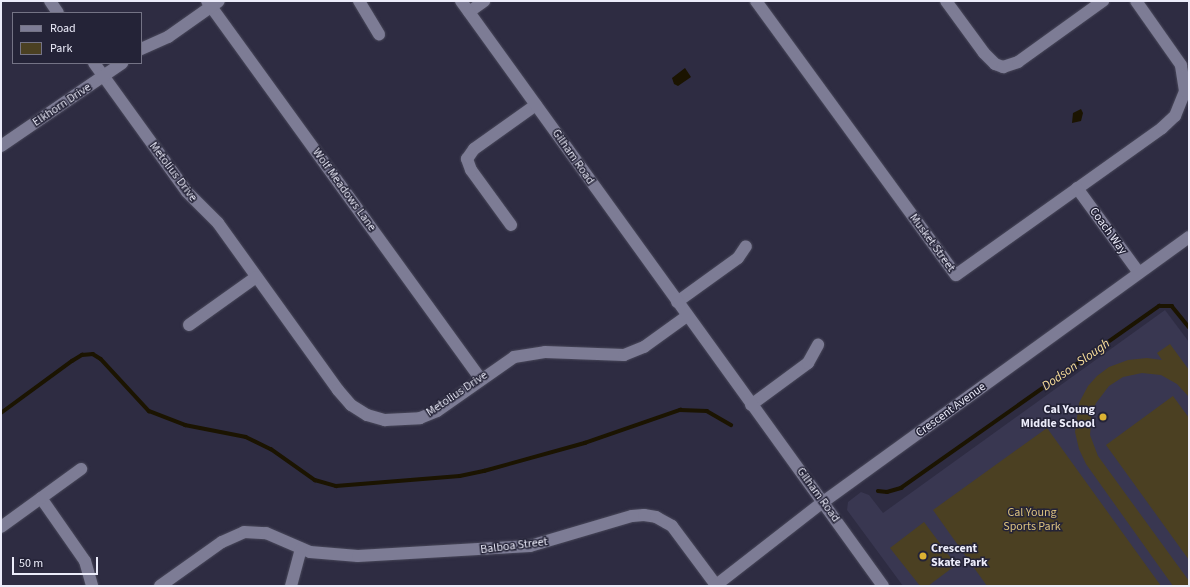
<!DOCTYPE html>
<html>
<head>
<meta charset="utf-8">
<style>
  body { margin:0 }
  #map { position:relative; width:1190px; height:587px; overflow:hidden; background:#2e2c42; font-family:"Source Sans 3",sans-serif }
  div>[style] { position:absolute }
  .built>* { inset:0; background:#393751 }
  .green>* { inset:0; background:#4b4022 }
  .water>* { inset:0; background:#1b1401 }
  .stream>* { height:3.5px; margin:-1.75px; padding:0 1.75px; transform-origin:1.75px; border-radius:1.75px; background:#1b1401 }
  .roads { filter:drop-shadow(0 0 1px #49485a) drop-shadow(0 0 1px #49485a) }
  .street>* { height:12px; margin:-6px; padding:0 6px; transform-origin:6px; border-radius:6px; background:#7d7c95 }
  .secondary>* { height:12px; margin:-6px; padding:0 6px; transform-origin:6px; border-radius:6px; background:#7d7c95 }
  .dots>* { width:11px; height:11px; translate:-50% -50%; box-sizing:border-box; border:2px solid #242337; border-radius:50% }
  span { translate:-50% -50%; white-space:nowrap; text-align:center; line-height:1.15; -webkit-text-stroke:3px #242337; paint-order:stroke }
  .street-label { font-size:12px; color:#ececfa }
  .poi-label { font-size:12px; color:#ececfa; font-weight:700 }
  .right { translate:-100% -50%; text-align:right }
  .left { translate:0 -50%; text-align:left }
  .park-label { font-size:12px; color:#dcc27f }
  .water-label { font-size:13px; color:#f8dd99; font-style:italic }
  .frame { position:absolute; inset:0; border:2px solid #ececfa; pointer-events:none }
  .legend { position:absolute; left:12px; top:12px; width:130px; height:52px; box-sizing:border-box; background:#242337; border:1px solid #747385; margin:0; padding:5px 7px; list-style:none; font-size:12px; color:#ececfa }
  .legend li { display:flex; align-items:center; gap:8px; height:20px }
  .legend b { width:20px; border:1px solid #747385 }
  .scale { position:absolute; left:12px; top:557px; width:86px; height:18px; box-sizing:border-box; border:2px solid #ececfa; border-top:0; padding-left:5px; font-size:12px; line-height:14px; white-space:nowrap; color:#ececfa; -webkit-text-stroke:3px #242337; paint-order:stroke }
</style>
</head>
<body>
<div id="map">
  <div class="built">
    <i style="clip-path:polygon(1165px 310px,1189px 342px,1189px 586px,903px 586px,847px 510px,848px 502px,861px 492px,869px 495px,883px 513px)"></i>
  </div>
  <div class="green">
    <i style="clip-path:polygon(1170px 344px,1189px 370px,1189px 397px,1177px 384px,1161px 375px,1142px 373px,1123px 377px,1109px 386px,1096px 403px,1092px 413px,1090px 435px,1098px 456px,1189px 581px,1189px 586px,1173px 586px,1086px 464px,1079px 449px,1075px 432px,1079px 403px,1088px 386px,1097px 376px,1109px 367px,1128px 360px,1147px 358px,1162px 360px,1157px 353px)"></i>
    <i style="clip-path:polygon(1173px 396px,1189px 418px,1189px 560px,1106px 445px)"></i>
    <i style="clip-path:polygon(1047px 428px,1161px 586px,987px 586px,933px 510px)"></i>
    <i style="clip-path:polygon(924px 522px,956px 565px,928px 586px,920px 586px,890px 548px)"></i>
  </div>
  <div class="water">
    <i style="clip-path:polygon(685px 68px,691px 77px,678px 86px,674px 84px,672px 78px)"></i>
    <i style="clip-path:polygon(1081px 109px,1083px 113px,1081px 121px,1072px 123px,1073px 113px)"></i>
  </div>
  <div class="stream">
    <i style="left:1px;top:413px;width:88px;rotate:-36.2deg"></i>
    <i style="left:72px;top:361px;width:12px;rotate:-31deg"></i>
    <i style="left:82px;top:355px;width:11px;rotate:-5deg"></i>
    <i style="left:93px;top:354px;width:9px;rotate:32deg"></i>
    <i style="left:101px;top:359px;width:71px;rotate:47.3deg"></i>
    <i style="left:149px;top:411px;width:39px;rotate:21deg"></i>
    <i style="left:185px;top:425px;width:62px;rotate:11.1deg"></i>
    <i style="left:246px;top:437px;width:28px;rotate:26deg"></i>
    <i style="left:271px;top:449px;width:54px;rotate:35.2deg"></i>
    <i style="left:315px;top:480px;width:22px;rotate:16deg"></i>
    <i style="left:336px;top:486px;width:124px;rotate:-4.6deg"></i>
    <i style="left:460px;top:476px;width:25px;rotate:-12deg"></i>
    <i style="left:484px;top:471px;width:105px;rotate:-15.5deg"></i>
    <i style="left:585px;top:443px;width:101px;rotate:-19.2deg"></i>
    <i style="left:680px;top:410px;width:27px;rotate:2deg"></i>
    <i style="left:707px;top:411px;width:28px;rotate:30deg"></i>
    <i style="left:878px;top:491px;width:9px;rotate:6deg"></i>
    <i style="left:887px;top:492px;width:15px;rotate:-16deg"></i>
    <i style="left:901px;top:488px;width:316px;rotate:-35.2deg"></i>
    <i style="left:1159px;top:306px;width:13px"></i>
    <i style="left:1172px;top:306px;width:27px;rotate:51deg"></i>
  </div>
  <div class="roads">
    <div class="street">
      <i style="left:50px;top:1px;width:14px;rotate:56deg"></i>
      <i style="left:207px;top:1px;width:467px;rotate:54.1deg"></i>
      <i style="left:359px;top:1px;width:39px;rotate:59deg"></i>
      <i style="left:756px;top:1px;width:339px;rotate:53.9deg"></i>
      <i style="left:956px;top:275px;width:253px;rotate:-35.5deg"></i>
      <i style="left:1162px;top:128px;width:18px;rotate:-43deg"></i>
      <i style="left:1175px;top:116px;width:27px;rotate:-68deg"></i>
      <i style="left:1185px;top:91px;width:26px;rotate:-99deg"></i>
      <i style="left:1181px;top:65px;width:78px;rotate:-125.1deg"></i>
      <i style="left:946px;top:1px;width:64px;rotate:53.8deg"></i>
      <i style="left:984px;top:53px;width:16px;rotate:45deg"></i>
      <i style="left:995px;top:64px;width:9px;rotate:21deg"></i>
      <i style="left:1003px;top:67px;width:16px;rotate:-18deg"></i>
      <i style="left:1018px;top:62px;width:105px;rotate:-35.7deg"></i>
      <i style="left:469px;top:12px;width:19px;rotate:-36deg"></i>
      <i style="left:141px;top:49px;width:30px;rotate:-24deg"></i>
      <i style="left:168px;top:37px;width:62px;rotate:-35.2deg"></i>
      <i style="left:94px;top:63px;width:159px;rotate:54.2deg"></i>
      <i style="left:187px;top:192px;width:44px;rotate:45deg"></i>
      <i style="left:218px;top:223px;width:206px;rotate:54.3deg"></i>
      <i style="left:338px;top:390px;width:20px;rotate:49deg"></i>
      <i style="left:351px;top:405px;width:19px;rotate:32deg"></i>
      <i style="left:367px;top:415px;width:19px;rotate:16deg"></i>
      <i style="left:385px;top:420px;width:35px;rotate:-3deg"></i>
      <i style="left:420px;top:418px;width:18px;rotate:-22deg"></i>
      <i style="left:437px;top:411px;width:94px;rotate:-35deg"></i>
      <i style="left:514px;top:357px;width:31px;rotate:-9deg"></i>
      <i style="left:545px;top:352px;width:79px;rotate:2.2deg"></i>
      <i style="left:624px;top:355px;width:22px;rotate:-22deg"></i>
      <i style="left:644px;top:347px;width:53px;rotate:-35.8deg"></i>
      <i style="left:1px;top:146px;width:147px;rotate:-34.4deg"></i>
      <i style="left:1077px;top:188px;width:105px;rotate:53.9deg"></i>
      <i style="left:511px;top:225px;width:68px;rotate:-126deg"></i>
      <i style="left:471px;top:170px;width:12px;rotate:-110deg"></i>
      <i style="left:467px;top:159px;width:12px;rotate:-55deg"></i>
      <i style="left:474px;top:149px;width:76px;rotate:-35.4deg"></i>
      <i style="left:677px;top:302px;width:75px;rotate:-35.8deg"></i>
      <i style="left:738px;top:258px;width:14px;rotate:-56deg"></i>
      <i style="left:189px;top:325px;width:82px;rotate:-35.6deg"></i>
      <i style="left:751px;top:405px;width:71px;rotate:-36.4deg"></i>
      <i style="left:808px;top:363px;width:21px;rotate:-61deg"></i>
      <i style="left:41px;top:498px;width:77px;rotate:55.1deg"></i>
      <i style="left:85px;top:561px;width:26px;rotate:74deg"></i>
      <i style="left:1px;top:527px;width:99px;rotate:-35.9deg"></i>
      <i style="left:160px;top:586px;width:76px;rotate:-35.4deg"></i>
      <i style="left:222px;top:542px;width:24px;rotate:-24deg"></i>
      <i style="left:244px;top:532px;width:22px;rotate:3deg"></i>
      <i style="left:266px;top:533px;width:48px;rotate:23.4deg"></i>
      <i style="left:310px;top:552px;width:48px;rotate:4.8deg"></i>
      <i style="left:358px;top:556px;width:172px;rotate:-3.3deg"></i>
      <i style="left:530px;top:546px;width:106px;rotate:-16.4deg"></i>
      <i style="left:632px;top:516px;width:12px;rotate:-5deg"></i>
      <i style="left:644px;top:515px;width:12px;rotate:9deg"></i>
      <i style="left:656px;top:517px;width:18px;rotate:29deg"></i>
      <i style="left:672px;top:526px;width:74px;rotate:53.3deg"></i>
      <i style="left:291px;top:586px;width:38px;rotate:-75deg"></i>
    </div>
    <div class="secondary">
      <i style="left:461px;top:1px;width:721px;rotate:54.19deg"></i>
      <i style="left:715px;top:586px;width:137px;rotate:-37.9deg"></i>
      <i style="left:823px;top:502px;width:452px;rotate:-35.9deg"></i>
    </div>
  </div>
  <div class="dots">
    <i style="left:1103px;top:417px;background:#dcb233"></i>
    <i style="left:923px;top:556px;background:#dcb233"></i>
  </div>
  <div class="street-label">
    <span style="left:62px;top:105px;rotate:-34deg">Elkhorn Drive</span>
    <span style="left:573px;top:157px;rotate:55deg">Gilham Road</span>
    <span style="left:173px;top:172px;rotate:53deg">Metolius Drive</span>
    <span style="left:344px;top:190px;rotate:54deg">Wolf Meadows Lane</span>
    <span style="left:1108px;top:231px;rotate:54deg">Coach Way</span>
    <span style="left:932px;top:243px;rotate:54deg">Musket Street</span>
    <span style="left:457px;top:394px;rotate:-34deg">Metolius Drive</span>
    <span style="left:951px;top:410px;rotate:-36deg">Crescent Avenue</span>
    <span style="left:818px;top:495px;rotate:54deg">Gilham Road</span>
    <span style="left:514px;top:546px;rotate:-7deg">Balboa Street</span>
  </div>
  <div class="poi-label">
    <span class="right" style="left:1095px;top:417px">Cal Young<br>Middle School</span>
    <span class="left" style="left:931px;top:556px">Crescent<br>Skate Park</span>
  </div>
  <div class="park-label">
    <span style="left:1032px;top:520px">Cal Young<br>Sports Park</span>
  </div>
  <div class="water-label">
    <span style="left:1076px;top:365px;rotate:-35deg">Dodson Slough</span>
  </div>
  <div class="frame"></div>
  <ul class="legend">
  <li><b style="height:5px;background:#7d7c95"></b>Road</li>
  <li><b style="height:11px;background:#4b4022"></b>Park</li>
  </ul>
  <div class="scale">50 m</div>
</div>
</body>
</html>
